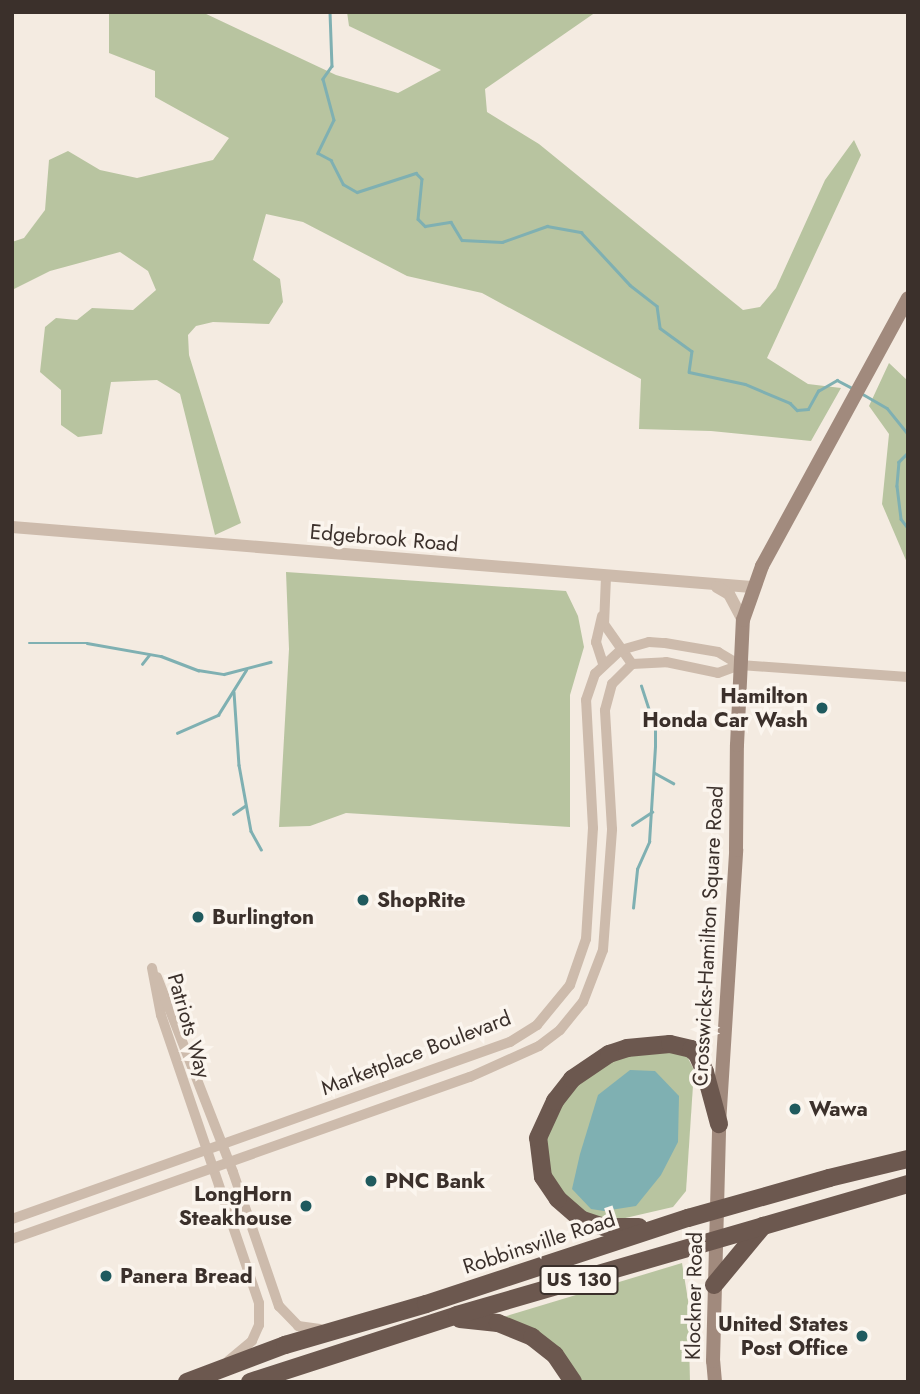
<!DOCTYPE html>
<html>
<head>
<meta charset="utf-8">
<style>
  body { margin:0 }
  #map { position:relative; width:920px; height:1394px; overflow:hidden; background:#f4ebe1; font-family:Jost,sans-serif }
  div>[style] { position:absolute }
  .green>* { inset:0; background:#b8c4a0 }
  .water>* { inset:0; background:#7fb0b2 }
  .stream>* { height:2.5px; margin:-1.25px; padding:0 1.25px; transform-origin:1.25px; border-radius:1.25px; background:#7fb0b2 }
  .minor>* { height:10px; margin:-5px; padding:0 5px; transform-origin:5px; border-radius:5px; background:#cdbbac }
  .tertiary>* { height:12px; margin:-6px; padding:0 6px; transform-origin:6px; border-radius:6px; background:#cdbbac }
  .secondary>* { height:14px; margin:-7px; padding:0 7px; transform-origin:7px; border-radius:7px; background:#a18a7d }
  .trunk>* { height:18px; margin:-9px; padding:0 9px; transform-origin:9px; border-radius:9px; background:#6c584f }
  .dots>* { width:19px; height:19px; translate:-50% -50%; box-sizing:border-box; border:4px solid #fbf5ee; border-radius:50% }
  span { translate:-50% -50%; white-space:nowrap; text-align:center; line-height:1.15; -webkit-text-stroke:7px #fbf5ee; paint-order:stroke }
  .shield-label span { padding:2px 5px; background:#fbf5ee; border:2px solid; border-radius:5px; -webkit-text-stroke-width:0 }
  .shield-label { font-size:19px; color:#3b302b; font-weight:700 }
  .street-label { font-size:21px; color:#3b302b }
  .poi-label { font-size:21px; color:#3b302b; font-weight:700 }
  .right { translate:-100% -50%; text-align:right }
  .left { translate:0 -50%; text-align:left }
  .frame { position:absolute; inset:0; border:14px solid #3b302b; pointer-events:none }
</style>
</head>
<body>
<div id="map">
  <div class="green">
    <i style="clip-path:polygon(109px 12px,202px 12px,336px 75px,398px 93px,441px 70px,349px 26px,347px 12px,596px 12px,485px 89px,487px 112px,539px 144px,743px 310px,760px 307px,776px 288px,825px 180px,854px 140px,861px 155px,767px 358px,808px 384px,841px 388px,811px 441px,711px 431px,639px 429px,641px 379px,482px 293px,407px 276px,303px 222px,266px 214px,253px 260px,280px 279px,283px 302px,269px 324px,213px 322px,196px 326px,188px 335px,189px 355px,241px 523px,215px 535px,180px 394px,157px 380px,111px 382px,102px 434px,78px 437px,61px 425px,61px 390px,40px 372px,45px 327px,56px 318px,77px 320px,92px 308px,133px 310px,156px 290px,148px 271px,120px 252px,50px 271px,12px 290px,12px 242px,24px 238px,45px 210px,49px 160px,68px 151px,100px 170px,137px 178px,213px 160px,229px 138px,155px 97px,155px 71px,109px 53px)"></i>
    <i style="clip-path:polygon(889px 363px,908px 381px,908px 565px,882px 504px,889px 434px,869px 406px)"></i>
    <i style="clip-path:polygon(286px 572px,566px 591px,578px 616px,584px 647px,570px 695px,570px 827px,346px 813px,310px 826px,279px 827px,289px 649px)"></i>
    <i style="clip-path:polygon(669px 1050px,687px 1056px,694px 1070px,686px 1191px,673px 1207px,608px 1222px,580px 1213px,556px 1187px,545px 1161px,545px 1131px,561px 1100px,590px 1072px,631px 1052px)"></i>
    <i style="clip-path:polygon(682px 1263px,688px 1300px,690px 1382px,580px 1382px,500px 1318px)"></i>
  </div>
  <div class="water">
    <i style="clip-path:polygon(630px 1070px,655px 1071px,679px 1096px,678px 1142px,661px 1175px,636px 1206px,604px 1211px,591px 1209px,572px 1189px,580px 1154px,598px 1095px)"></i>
  </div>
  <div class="stream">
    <i style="left:330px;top:12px;width:54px;rotate:87.9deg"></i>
    <i style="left:332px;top:66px;width:16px;rotate:125deg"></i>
    <i style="left:323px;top:79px;width:42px;rotate:75deg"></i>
    <i style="left:334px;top:120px;width:37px;rotate:116deg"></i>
    <i style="left:318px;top:153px;width:15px;rotate:28deg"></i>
    <i style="left:331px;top:160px;width:27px;rotate:63deg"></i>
    <i style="left:343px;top:184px;width:16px;rotate:30deg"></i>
    <i style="left:357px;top:192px;width:62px;rotate:-17.9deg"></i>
    <i style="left:416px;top:173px;width:8px;rotate:45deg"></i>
    <i style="left:422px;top:179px;width:40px;rotate:95.7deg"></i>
    <i style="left:418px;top:219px;width:10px;rotate:45deg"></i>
    <i style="left:425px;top:226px;width:26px;rotate:-9deg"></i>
    <i style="left:451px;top:222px;width:21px;rotate:59deg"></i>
    <i style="left:462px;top:240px;width:40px;rotate:2.9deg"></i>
    <i style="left:502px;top:242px;width:48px;rotate:-19.6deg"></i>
    <i style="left:547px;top:226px;width:35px;rotate:10deg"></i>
    <i style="left:581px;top:232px;width:72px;rotate:47.2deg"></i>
    <i style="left:630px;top:285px;width:34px;rotate:38deg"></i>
    <i style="left:657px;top:306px;width:22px;rotate:82deg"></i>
    <i style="left:660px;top:328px;width:39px;rotate:36deg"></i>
    <i style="left:692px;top:351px;width:21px;rotate:98deg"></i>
    <i style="left:689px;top:372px;width:57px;rotate:12.1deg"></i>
    <i style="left:745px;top:384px;width:49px;rotate:22.9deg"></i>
    <i style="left:790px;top:403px;width:10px;rotate:45deg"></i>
    <i style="left:797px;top:410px;width:11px;rotate:-5deg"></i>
    <i style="left:808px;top:409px;width:21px;rotate:-61deg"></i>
    <i style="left:818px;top:391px;width:22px;rotate:-30deg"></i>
    <i style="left:837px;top:380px;width:17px;rotate:28deg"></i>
    <i style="left:861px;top:393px;width:30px;rotate:30deg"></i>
    <i style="left:887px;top:408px;width:33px;rotate:51deg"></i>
    <i style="left:908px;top:453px;width:13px;rotate:135deg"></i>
    <i style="left:899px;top:462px;width:24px;rotate:95deg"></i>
    <i style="left:897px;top:486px;width:33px;rotate:83deg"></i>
    <i style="left:901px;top:519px;width:11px;rotate:52deg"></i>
    <i style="left:29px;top:643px;width:58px"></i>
    <i style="left:87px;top:643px;width:75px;rotate:10deg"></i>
    <i style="left:161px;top:656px;width:40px;rotate:21deg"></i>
    <i style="left:198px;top:670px;width:26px;rotate:9deg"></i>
    <i style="left:224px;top:674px;width:48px;rotate:-14.6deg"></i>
    <i style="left:142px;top:664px;width:11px;rotate:-52deg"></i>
    <i style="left:234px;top:692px;width:73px;rotate:86.1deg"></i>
    <i style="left:239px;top:765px;width:67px;rotate:79.7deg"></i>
    <i style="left:251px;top:831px;width:21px;rotate:61deg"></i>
    <i style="left:177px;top:733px;width:45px;rotate:-23.7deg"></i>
    <i style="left:218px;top:715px;width:53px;rotate:-58.1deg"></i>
    <i style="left:655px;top:773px;width:21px;rotate:29deg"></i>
    <i style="left:233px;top:814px;width:14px;rotate:-34deg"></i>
    <i style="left:632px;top:825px;width:24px;rotate:-33deg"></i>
    <i style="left:633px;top:908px;width:39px;rotate:-84deg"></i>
    <i style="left:637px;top:869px;width:30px;rotate:-66deg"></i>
    <i style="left:649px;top:842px;width:96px;rotate:-86.4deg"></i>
    <i style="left:655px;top:746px;width:17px;rotate:-90deg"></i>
    <i style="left:655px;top:729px;width:45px;rotate:-108deg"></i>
  </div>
  <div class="minor">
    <i style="left:606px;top:577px;width:47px;rotate:92.4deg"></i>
    <i style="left:604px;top:624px;width:49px;rotate:55deg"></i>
    <i style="left:602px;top:616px;width:27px;rotate:103deg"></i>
    <i style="left:596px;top:642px;width:22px;rotate:72deg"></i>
    <i style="left:152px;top:968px;width:48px;rotate:79.2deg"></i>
    <i style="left:161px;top:1015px;width:304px;rotate:71.2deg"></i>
    <i style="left:259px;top:1303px;width:22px;rotate:90deg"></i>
    <i style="left:259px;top:1325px;width:17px;rotate:114deg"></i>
    <i style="left:252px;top:1341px;width:31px;rotate:140deg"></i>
    <i style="left:157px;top:977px;width:209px;rotate:68.7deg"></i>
    <i style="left:233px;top:1172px;width:142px;rotate:71.1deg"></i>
    <i style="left:279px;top:1306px;width:28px;rotate:46deg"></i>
    <i style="left:298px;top:1326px;width:22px;rotate:8deg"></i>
    <i style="left:12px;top:1219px;width:529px;rotate:-19.57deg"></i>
    <i style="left:510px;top:1042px;width:32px;rotate:-32deg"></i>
    <i style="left:537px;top:1025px;width:52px;rotate:-50.5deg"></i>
    <i style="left:570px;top:985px;width:49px;rotate:-70.8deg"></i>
    <i style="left:586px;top:939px;width:111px;rotate:-86.4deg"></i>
    <i style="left:593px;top:828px;width:128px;rotate:-93.1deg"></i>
    <i style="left:586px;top:700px;width:28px;rotate:-71deg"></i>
    <i style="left:595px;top:674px;width:35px;rotate:-43deg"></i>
    <i style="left:621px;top:650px;width:29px;rotate:-16deg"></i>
    <i style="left:649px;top:642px;width:16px;rotate:4deg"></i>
    <i style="left:665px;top:643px;width:54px;rotate:9.6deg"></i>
    <i style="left:718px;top:652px;width:26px;rotate:31deg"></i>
    <i style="left:740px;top:665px;width:168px;rotate:4.1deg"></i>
    <i style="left:12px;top:1239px;width:486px;rotate:-19.5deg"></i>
    <i style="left:470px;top:1077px;width:76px;rotate:-24.2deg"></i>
    <i style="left:539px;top:1046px;width:26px;rotate:-37deg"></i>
    <i style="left:560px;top:1030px;width:36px;rotate:-51deg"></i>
    <i style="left:583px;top:1002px;width:56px;rotate:-69deg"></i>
    <i style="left:603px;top:950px;width:121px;rotate:-85.7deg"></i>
    <i style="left:612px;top:829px;width:119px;rotate:-93.4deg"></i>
    <i style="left:605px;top:710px;width:27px;rotate:-75deg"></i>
    <i style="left:612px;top:684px;width:28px;rotate:-45deg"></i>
    <i style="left:632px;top:664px;width:34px;rotate:-3deg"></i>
    <i style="left:666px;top:662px;width:53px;rotate:11.9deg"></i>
    <i style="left:718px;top:673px;width:23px;rotate:-20deg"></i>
  </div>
  <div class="tertiary">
    <i style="left:12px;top:527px;width:742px;rotate:4.64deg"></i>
    <i style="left:717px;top:587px;width:14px;rotate:30deg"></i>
    <i style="left:729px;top:594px;width:30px;rotate:62deg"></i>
  </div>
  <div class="secondary">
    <i style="left:715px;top:1382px;width:21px;rotate:-95deg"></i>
    <i style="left:713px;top:1361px;width:237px;rotate:-88.5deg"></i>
    <i style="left:719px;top:1124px;width:275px;rotate:-86.4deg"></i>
    <i style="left:736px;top:850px;width:105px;rotate:-89.5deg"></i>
    <i style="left:737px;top:745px;width:125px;rotate:-87.3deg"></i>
    <i style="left:743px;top:620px;width:57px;rotate:-70.6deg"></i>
    <i style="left:762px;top:566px;width:305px;rotate:-61.4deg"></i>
  </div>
  <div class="trunk">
    <i style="left:639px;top:1227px;width:35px;rotate:180deg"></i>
    <i style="left:604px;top:1227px;width:23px;rotate:-162deg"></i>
    <i style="left:582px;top:1220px;width:32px;rotate:-139deg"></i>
    <i style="left:558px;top:1199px;width:27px;rotate:-124deg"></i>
    <i style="left:543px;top:1177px;width:39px;rotate:-97deg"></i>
    <i style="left:538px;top:1138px;width:41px;rotate:-65.3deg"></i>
    <i style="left:555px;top:1101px;width:28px;rotate:-52deg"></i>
    <i style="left:572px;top:1079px;width:45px;rotate:-34deg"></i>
    <i style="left:609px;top:1054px;width:19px;rotate:-18deg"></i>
    <i style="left:627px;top:1048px;width:43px;rotate:-5.3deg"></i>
    <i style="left:670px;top:1044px;width:22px;rotate:13deg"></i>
    <i style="left:691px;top:1049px;width:8px;rotate:40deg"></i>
    <i style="left:697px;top:1054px;width:20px;rotate:66deg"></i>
    <i style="left:705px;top:1072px;width:54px;rotate:74.9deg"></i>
    <i style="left:714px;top:1285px;width:77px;rotate:-50.3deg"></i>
    <i style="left:460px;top:1319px;width:38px;rotate:6deg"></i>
    <i style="left:498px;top:1323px;width:37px;rotate:22deg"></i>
    <i style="left:532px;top:1337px;width:29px;rotate:38deg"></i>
    <i style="left:555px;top:1355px;width:32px;rotate:56deg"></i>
    <i style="left:187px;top:1382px;width:105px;rotate:-20.7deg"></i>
    <i style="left:285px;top:1345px;width:147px;rotate:-16.2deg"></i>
    <i style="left:426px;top:1304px;width:276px;rotate:-18.2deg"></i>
    <i style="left:688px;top:1218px;width:147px;rotate:-15.8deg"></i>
    <i style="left:829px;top:1178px;width:81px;rotate:-13.5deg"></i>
    <i style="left:250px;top:1382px;width:218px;rotate:-17.9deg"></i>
    <i style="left:457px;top:1315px;width:470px;rotate:-16.2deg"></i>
  </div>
  <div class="dots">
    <i style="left:822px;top:708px;background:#1f5a5e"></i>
    <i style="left:363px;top:900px;background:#1f5a5e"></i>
    <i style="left:198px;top:917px;background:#1f5a5e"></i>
    <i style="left:795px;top:1109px;background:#1f5a5e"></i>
    <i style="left:371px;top:1181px;background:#1f5a5e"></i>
    <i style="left:306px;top:1206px;background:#1f5a5e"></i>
    <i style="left:106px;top:1276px;background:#1f5a5e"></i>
    <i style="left:862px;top:1336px;background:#1f5a5e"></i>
  </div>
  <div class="shield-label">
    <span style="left:579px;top:1280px">US 130</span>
  </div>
  <div class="street-label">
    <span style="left:384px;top:538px;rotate:5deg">Edgebrook Road</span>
    <span style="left:708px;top:936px;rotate:-87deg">Crosswicks-Hamilton Square Road</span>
    <span style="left:189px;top:1026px;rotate:74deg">Patriots Way</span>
    <span style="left:416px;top:1053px;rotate:-21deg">Marketplace Boulevard</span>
    <span style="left:539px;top:1243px;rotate:-18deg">Robbinsville Road</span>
    <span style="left:694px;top:1296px;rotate:-89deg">Klockner Road</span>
  </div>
  <div class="poi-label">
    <span class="right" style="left:808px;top:708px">Hamilton<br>Honda Car Wash</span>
    <span class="left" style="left:377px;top:900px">ShopRite</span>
    <span class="left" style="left:212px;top:917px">Burlington</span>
    <span class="left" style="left:809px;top:1109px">Wawa</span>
    <span class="left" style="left:385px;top:1181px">PNC Bank</span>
    <span class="right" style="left:292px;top:1206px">LongHorn<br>Steakhouse</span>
    <span class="left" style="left:120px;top:1276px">Panera Bread</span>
    <span class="right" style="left:848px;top:1336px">United States<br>Post Office</span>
  </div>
  <div class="frame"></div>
</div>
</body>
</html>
